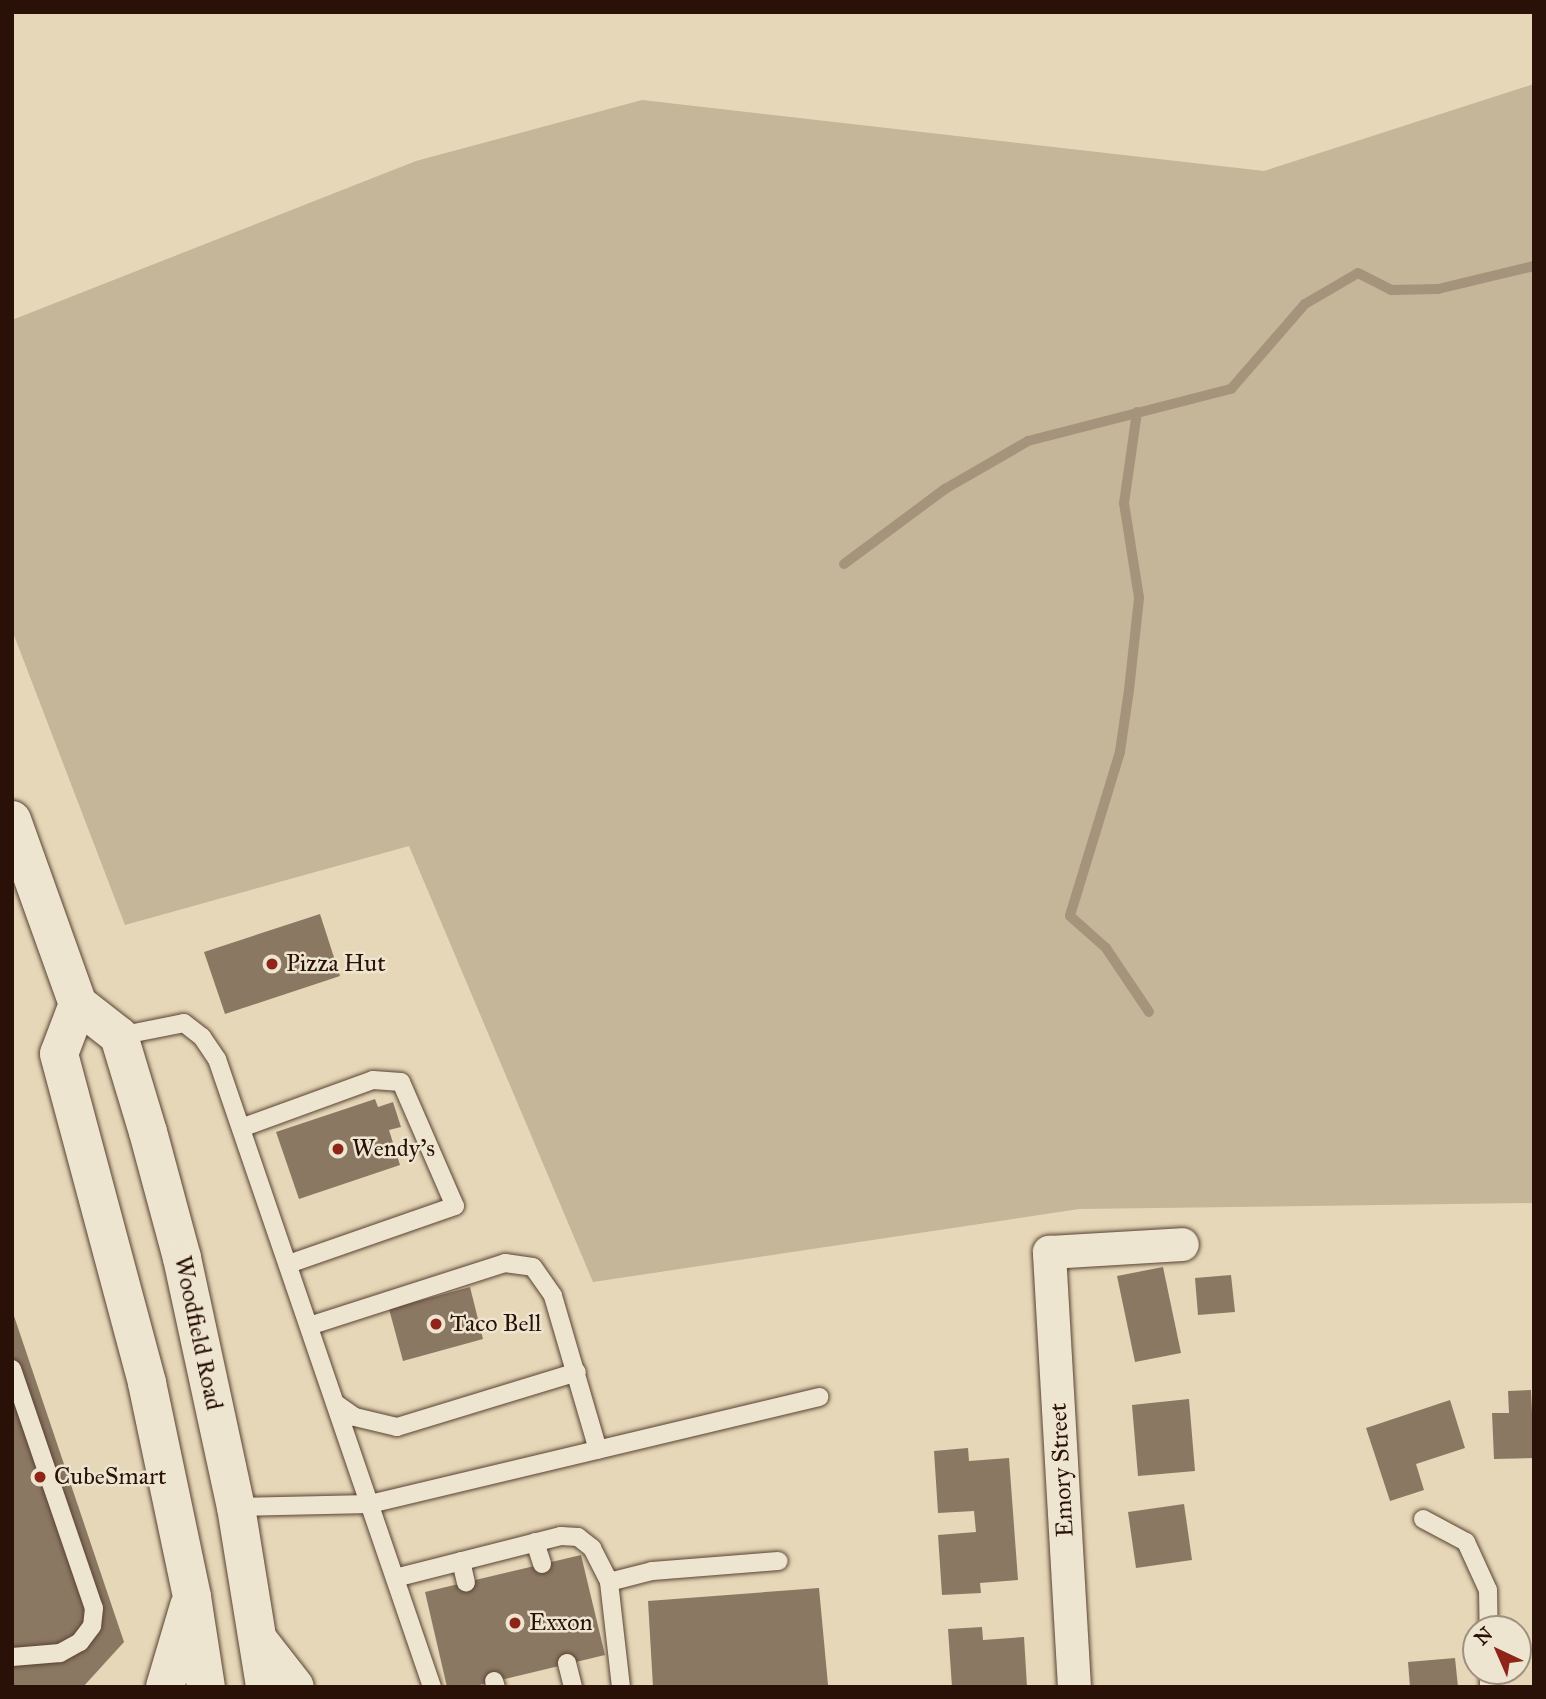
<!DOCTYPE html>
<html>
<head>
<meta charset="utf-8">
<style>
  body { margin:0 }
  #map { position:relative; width:1546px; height:1699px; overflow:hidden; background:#e5d7b7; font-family:"IM FELL Great Primer",serif }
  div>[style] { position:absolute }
  .green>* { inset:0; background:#c5b599 }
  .stream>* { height:10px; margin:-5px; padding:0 5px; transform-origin:5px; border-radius:5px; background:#a5947b }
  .building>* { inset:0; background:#8b7863 }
  .roads { filter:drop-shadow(0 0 2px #594233) drop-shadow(0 0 2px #594233) }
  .service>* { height:18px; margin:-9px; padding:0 9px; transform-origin:9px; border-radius:9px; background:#eee5d0 }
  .minor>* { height:33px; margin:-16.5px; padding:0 16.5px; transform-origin:16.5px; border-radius:16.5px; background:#eee5d0 }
  .secondary>* { height:38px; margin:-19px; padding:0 19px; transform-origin:19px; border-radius:19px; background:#eee5d0 }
  .dots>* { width:19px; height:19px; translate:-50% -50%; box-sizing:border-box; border:4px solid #eee5d0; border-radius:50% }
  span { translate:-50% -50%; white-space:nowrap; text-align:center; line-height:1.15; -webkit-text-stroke:5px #eee5d0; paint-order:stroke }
  .poi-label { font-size:24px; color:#2a1107 }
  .left { translate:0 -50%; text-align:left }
  .street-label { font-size:24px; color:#2a1107 }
  .frame { position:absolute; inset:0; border:14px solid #2a1107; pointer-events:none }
  .north { position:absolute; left:1462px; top:1615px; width:70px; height:70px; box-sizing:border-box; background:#eee5d0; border:2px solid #a09080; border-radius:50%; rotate:316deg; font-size:19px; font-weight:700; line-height:28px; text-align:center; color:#2a1107 }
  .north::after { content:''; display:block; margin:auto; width:24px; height:32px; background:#8f2418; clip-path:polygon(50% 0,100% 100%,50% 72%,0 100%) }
</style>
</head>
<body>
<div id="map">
  <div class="green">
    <i style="clip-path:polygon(1534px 84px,1534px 1203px,1079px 1209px,593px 1282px,409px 846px,125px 925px,12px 630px,12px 320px,416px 161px,642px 100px,1264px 171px)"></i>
  </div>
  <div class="stream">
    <i style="left:1137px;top:412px;width:92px;rotate:98.1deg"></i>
    <i style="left:1124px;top:503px;width:96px;rotate:81deg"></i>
    <i style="left:1139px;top:598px;width:93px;rotate:96.2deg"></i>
    <i style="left:1129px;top:690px;width:63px;rotate:98.3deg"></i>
    <i style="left:1120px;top:752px;width:171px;rotate:107deg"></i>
    <i style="left:1070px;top:916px;width:48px;rotate:41.6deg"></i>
    <i style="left:1106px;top:948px;width:77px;rotate:56.1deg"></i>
    <i style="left:844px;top:564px;width:126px;rotate:-36.6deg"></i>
    <i style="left:945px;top:489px;width:96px;rotate:-30deg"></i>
    <i style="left:1028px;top:441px;width:210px;rotate:-14.4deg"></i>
    <i style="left:1231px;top:389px;width:113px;rotate:-49deg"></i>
    <i style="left:1305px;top:304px;width:61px;rotate:-30.3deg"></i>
    <i style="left:1358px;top:273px;width:37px;rotate:27deg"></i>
    <i style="left:1391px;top:290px;width:47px;rotate:-1.2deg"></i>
    <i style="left:1438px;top:289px;width:99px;rotate:-13.5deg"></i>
  </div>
  <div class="building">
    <i style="clip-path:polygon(320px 914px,340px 976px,225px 1014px,204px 952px)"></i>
    <i style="clip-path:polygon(375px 1099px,378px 1107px,393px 1102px,401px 1127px,389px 1130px,400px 1165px,299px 1199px,276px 1132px)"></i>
    <i style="clip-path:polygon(1163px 1267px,1181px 1353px,1135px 1362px,1117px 1276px)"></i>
    <i style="clip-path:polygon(1231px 1275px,1235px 1312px,1198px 1315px,1195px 1278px)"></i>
    <i style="clip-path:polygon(470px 1287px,483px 1339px,403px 1361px,389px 1309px)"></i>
    <i style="clip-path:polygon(13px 1313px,124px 1642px,83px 1687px,12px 1687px)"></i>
    <i style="clip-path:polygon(1531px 1390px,1534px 1458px,1494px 1459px,1492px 1413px,1509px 1413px,1508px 1391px)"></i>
    <i style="clip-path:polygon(1189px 1399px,1195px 1471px,1138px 1476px,1132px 1405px)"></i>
    <i style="clip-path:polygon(1450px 1400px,1465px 1448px,1416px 1464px,1424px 1490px,1390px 1501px,1366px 1428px)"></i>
    <i style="clip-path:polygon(968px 1448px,969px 1461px,1009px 1458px,1018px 1580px,980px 1583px,981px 1593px,942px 1595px,938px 1535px,976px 1532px,974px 1511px,938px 1513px,934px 1451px)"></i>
    <i style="clip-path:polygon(1184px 1504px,1192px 1560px,1136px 1568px,1128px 1512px)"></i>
    <i style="clip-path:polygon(581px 1555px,605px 1655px,471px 1687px,447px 1687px,425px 1592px)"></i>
    <i style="clip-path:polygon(819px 1588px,828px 1685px,653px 1687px,648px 1601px)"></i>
    <i style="clip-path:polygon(982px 1627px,983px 1640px,1024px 1637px,1027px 1687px,952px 1687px,948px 1629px)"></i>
    <i style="clip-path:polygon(1455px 1658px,1458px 1687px,1410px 1687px,1408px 1662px)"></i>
  </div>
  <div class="roads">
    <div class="service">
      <i style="left:119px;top:1036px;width:66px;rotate:-11.3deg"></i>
      <i style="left:184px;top:1023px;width:23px;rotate:38deg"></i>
      <i style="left:202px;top:1037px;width:27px;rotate:56deg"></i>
      <i style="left:217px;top:1059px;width:664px;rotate:71.1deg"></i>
      <i style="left:241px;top:1128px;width:140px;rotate:-20deg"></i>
      <i style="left:373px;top:1080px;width:28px;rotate:4deg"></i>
      <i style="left:401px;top:1082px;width:135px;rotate:66.5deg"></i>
      <i style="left:455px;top:1206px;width:177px;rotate:160.8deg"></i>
      <i style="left:309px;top:1326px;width:206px;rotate:-17.8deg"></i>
      <i style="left:505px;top:1263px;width:28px;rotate:8deg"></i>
      <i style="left:533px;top:1267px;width:35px;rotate:55deg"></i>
      <i style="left:553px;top:1296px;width:160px;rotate:73.7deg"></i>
      <i style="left:12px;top:1369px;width:253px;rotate:71.1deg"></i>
      <i style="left:94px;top:1608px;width:18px;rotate:96deg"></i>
      <i style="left:92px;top:1626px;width:20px;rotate:127deg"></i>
      <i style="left:80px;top:1642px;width:23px;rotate:151deg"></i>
      <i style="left:60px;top:1653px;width:48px;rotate:175.2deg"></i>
      <i style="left:335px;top:1403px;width:24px;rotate:35deg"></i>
      <i style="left:355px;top:1417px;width:43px;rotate:13.4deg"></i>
      <i style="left:397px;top:1427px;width:188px;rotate:-17deg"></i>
      <i style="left:236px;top:1507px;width:134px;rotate:-1.3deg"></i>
      <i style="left:370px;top:1504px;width:462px;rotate:-13.4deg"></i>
      <i style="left:1423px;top:1519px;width:49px;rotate:28.1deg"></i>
      <i style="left:1466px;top:1542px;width:53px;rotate:65.4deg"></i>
      <i style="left:1488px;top:1590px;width:39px;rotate:89deg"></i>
      <i style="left:535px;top:1542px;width:23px;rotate:72deg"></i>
      <i style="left:461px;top:1561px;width:22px;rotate:77deg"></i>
      <i style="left:395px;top:1578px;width:171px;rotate:-14.2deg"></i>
      <i style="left:561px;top:1536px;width:17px;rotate:3deg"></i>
      <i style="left:578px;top:1537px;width:18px;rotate:38deg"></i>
      <i style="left:592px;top:1548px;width:38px;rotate:63deg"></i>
      <i style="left:609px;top:1582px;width:106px;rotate:83.5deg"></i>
      <i style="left:609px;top:1582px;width:44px;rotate:-14.3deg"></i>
      <i style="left:652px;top:1571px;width:127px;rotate:-4.5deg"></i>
      <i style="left:567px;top:1663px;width:25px;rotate:76deg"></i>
      <i style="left:1489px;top:1671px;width:16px;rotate:90deg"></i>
      <i style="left:494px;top:1681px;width:6px;rotate:72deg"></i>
    </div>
    <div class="minor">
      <i style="left:1074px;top:1687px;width:436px;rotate:-93.3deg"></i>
      <i style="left:1049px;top:1252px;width:133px;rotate:-3.4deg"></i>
    </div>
    <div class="secondary">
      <i style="left:12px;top:820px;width:195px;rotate:70.3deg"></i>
      <i style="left:78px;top:1004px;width:52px;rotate:38deg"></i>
      <i style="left:119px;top:1036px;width:100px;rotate:73.2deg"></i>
      <i style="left:148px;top:1132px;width:131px;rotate:74.9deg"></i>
      <i style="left:182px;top:1258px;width:255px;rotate:77.8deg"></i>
      <i style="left:236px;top:1507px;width:182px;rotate:80.8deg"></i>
      <i style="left:78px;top:1004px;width:53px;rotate:110.8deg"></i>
      <i style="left:59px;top:1054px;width:341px;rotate:75deg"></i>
      <i style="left:147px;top:1383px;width:219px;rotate:78.1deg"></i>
      <i style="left:192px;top:1597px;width:91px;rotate:81.2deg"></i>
      <i style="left:259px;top:1641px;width:58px;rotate:52deg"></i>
      <i style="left:165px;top:1687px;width:84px;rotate:-73.5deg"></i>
    </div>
  </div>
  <div class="dots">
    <i style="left:272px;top:964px;background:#8f2418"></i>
    <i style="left:338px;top:1149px;background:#8f2418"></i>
    <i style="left:436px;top:1324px;background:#8f2418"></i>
    <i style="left:40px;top:1477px;background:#8f2418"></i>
    <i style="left:515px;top:1623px;background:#8f2418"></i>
  </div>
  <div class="poi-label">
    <span class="left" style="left:286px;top:964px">Pizza Hut</span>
    <span class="left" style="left:352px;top:1149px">Wendy's</span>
    <span class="left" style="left:450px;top:1324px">Taco Bell</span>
    <span class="left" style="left:54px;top:1477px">CubeSmart</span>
    <span class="left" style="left:529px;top:1623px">Exxon</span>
  </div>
  <div class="street-label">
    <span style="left:198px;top:1333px;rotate:78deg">Woodfield Road</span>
    <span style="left:1062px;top:1470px;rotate:-93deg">Emory Street</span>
  </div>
  <div class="frame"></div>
  <div class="north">N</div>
</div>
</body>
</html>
